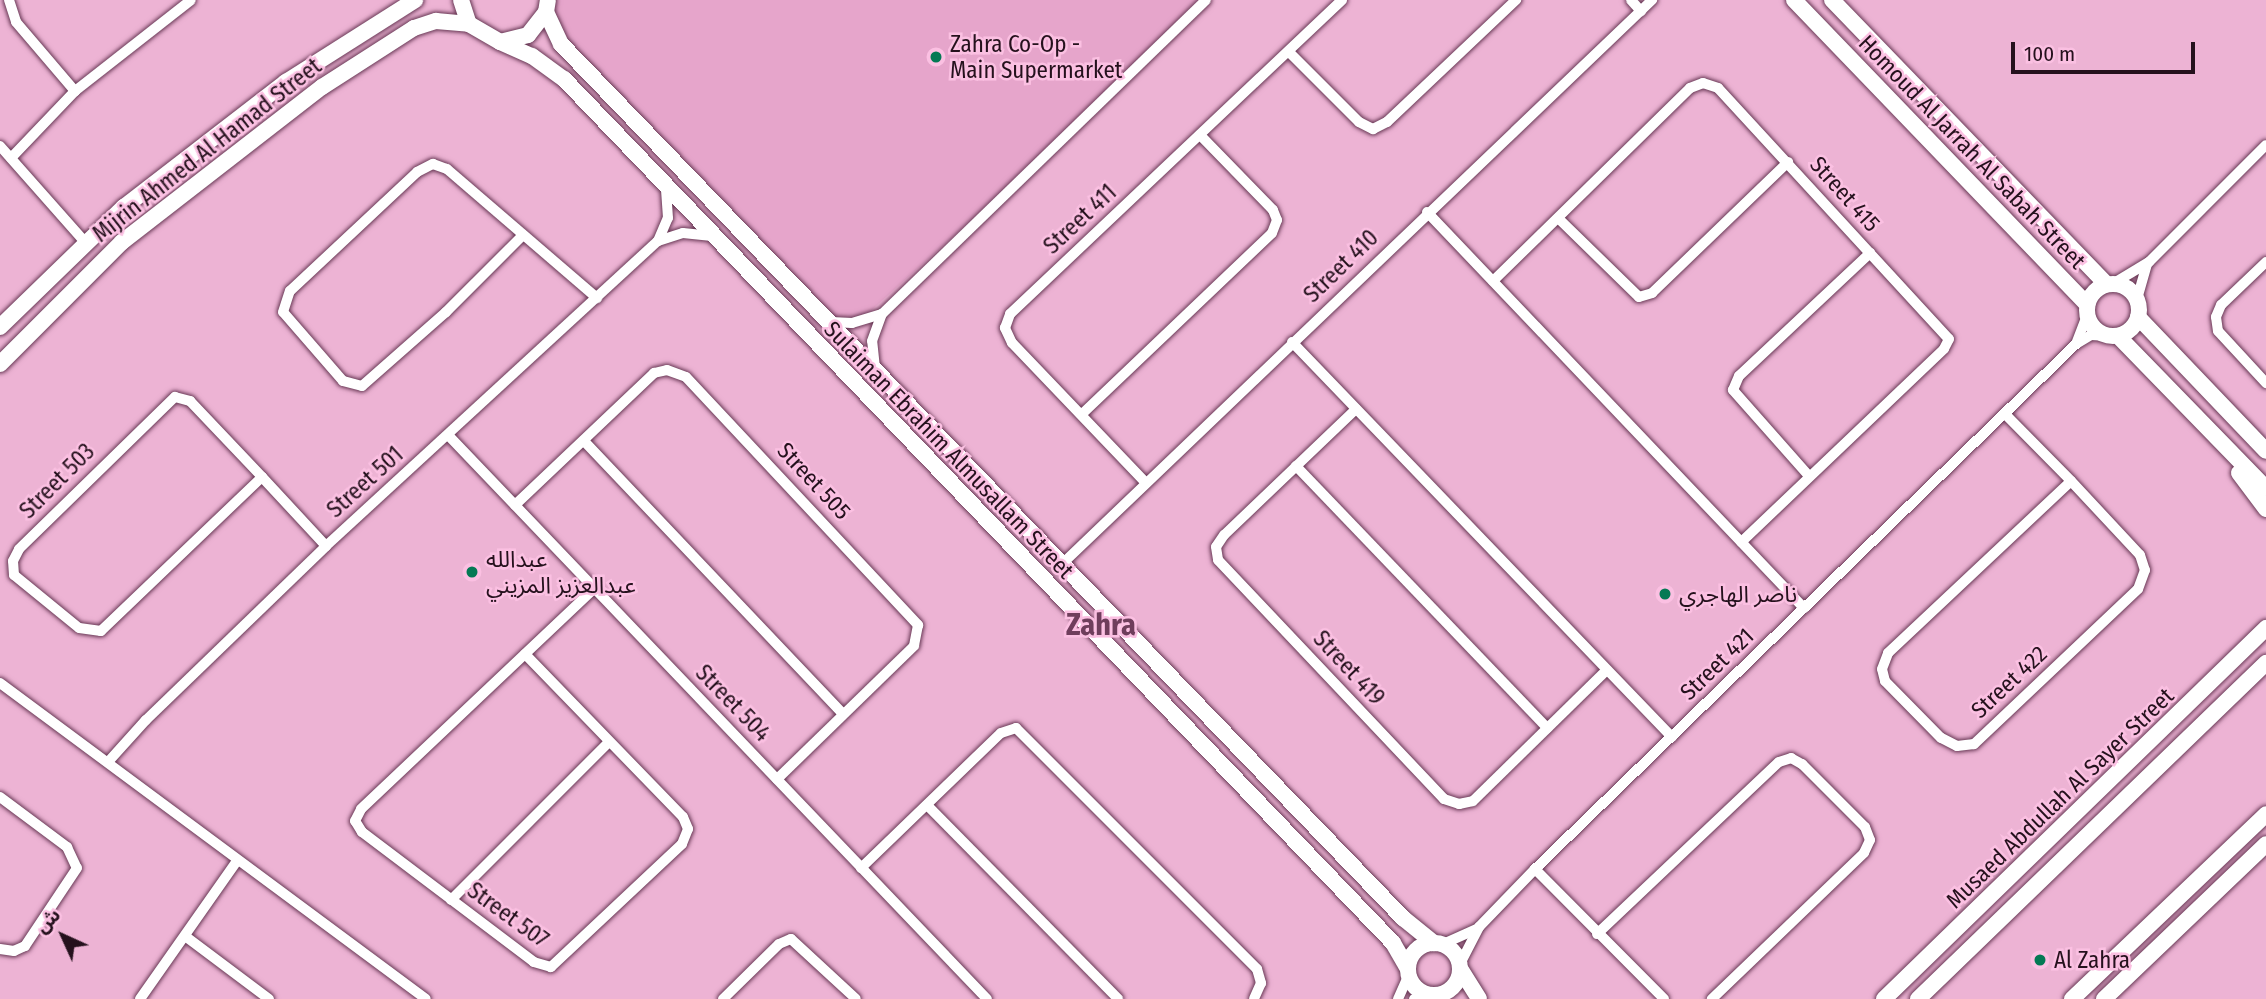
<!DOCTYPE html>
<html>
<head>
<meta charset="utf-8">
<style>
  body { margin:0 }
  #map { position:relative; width:2266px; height:999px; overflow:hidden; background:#edb3d4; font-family:"Fira Sans Condensed","Noto Sans Arabic",sans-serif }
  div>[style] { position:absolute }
  .built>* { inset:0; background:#e6a5cb }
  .roads { filter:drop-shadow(0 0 2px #683855) drop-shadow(0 0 2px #683855) }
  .street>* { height:10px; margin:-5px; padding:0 5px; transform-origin:5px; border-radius:5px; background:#fff }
  .secondary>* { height:16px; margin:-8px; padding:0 8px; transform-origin:8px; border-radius:8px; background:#fff }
  .secondary>.ring { margin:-8px; padding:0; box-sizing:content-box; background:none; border:16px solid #fff; border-radius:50% }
  .dots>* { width:19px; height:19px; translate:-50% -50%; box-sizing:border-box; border:4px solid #fbc0e2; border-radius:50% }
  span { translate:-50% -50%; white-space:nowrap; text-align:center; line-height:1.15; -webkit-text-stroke:5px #fbc0e2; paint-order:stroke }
  .poi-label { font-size:23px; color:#25111d }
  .left { translate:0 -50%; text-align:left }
  .street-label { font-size:23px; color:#25111d }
  .district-label { font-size:30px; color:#6f3e5c; font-weight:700 }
  .north { position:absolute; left:28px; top:901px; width:70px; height:70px; -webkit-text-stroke:5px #fbc0e2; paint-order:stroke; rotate:315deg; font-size:19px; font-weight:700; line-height:28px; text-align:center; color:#25111d }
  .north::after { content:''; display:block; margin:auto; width:24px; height:32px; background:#25111d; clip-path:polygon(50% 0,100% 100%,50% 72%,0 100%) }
  .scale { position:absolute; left:2011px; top:42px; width:184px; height:32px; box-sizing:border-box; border:4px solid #25111d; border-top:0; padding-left:9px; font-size:21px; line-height:24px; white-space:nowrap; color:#25111d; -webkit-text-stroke:5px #fbc0e2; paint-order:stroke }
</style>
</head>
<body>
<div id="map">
  <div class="built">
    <i style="clip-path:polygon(548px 0,1206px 0,1084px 118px,865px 316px,849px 319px,833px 316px,561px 44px)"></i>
  </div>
  <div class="roads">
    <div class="street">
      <i style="left:9px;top:0;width:23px;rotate:72deg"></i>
      <i style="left:16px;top:22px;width:91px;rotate:49.5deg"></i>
      <i style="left:1631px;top:0;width:15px;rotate:48deg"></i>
      <i style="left:1289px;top:52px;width:99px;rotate:45deg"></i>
      <i style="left:1359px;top:122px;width:16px;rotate:27deg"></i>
      <i style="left:1373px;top:129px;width:16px;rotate:-27deg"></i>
      <i style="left:1387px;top:122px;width:178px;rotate:-43.4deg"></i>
      <i style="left:0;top:146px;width:128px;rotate:48.5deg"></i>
      <i style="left:11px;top:158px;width:93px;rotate:-46.3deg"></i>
      <i style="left:75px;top:91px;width:147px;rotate:-38.1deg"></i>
      <i style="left:1427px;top:212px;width:547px;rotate:46.41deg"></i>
      <i style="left:1558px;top:218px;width:113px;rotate:44.3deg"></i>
      <i style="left:1639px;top:297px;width:14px;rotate:-17deg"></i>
      <i style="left:1652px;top:293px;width:189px;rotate:-43.9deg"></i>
      <i style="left:523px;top:235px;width:109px;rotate:135deg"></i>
      <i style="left:446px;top:312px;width:112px;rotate:138.6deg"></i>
      <i style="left:362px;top:386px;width:20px;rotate:-165deg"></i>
      <i style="left:343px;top:381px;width:91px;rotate:-131deg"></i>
      <i style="left:283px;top:312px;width:22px;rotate:-72deg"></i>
      <i style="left:290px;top:291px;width:174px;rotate:-43.1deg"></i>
      <i style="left:417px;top:172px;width:18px;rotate:-27deg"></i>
      <i style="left:433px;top:164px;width:15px;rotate:20deg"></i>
      <i style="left:447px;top:169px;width:198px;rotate:40.7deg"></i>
      <i style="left:658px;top:241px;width:26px;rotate:-18deg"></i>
      <i style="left:683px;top:233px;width:29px;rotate:6deg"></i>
      <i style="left:2266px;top:262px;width:62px;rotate:136.3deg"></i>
      <i style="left:2221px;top:305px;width:13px;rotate:113deg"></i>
      <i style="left:2216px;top:317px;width:14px;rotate:82deg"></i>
      <i style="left:2218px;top:331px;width:71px;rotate:47.3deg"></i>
      <i style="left:1493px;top:281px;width:276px;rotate:-44.4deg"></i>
      <i style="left:1690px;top:88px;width:14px;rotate:-21deg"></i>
      <i style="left:1703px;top:83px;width:16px;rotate:18deg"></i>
      <i style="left:1718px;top:88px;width:341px;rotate:47.4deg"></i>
      <i style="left:1949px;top:339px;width:11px;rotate:117deg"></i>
      <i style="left:1944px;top:349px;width:280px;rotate:136.4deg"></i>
      <i style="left:2114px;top:283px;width:41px;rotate:-31deg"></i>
      <i style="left:2149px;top:262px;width:165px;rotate:-45deg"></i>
      <i style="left:2137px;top:299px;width:36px;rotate:-74deg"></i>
      <i style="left:831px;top:322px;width:21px;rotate:3deg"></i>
      <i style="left:852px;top:323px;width:31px;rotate:-17deg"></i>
      <i style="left:1292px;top:342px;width:548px;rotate:46.11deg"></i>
      <i style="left:2076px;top:344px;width:30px;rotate:-69deg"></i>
      <i style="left:875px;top:368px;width:27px;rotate:-96deg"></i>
      <i style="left:872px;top:341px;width:29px;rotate:-70deg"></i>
      <i style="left:882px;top:314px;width:451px;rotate:-44.1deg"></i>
      <i style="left:1356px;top:409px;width:182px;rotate:136.3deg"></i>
      <i style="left:1224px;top:535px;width:14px;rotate:124deg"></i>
      <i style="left:1216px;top:547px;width:13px;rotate:81deg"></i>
      <i style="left:1218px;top:560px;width:329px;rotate:46.6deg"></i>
      <i style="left:1444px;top:799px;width:16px;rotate:18deg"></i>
      <i style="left:1459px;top:804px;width:14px;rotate:-12deg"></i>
      <i style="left:1473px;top:801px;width:187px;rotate:-44.4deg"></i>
      <i style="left:1082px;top:414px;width:262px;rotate:-43.6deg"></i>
      <i style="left:1272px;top:233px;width:14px;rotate:-69deg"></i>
      <i style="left:1277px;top:220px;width:11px;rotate:-112deg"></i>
      <i style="left:1273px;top:210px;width:105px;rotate:-134.2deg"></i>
      <i style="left:2007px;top:416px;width:91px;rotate:45.4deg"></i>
      <i style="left:2071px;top:481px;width:101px;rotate:47deg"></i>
      <i style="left:2140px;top:555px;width:16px;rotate:72deg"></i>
      <i style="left:2145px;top:570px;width:20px;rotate:110deg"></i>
      <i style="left:2138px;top:589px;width:226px;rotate:136.6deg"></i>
      <i style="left:1974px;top:744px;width:17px;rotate:173deg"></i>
      <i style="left:1957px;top:746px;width:18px;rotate:-153deg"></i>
      <i style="left:1941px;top:738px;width:80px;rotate:-134.5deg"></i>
      <i style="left:1885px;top:681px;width:12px;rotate:-104deg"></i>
      <i style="left:1882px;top:669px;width:17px;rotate:-69deg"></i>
      <i style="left:1888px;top:653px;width:251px;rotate:-43.2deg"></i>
      <i style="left:448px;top:435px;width:780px;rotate:46.3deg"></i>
      <i style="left:584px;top:441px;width:376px;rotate:46.5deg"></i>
      <i style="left:1296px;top:466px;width:363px;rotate:46.2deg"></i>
      <i style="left:1809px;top:476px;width:115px;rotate:-131.5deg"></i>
      <i style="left:1733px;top:390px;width:15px;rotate:-67deg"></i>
      <i style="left:1739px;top:376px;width:180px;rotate:-43.2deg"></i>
      <i style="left:262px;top:477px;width:223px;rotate:136.3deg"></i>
      <i style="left:101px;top:631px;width:22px;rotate:-172deg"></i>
      <i style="left:79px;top:628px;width:84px;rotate:-140.8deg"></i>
      <i style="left:14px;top:575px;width:14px;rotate:-94deg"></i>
      <i style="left:13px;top:561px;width:13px;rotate:-63deg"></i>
      <i style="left:19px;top:549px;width:218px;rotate:-44.3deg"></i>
      <i style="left:175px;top:397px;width:16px;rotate:15deg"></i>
      <i style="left:190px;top:401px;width:105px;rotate:46.5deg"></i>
      <i style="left:262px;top:477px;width:94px;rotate:47.2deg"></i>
      <i style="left:1146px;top:483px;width:194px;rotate:-133.7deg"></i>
      <i style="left:1012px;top:343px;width:17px;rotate:-115deg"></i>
      <i style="left:1005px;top:328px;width:15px;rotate:-70deg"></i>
      <i style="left:1010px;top:314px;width:457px;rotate:-43.4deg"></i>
      <i style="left:515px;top:505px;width:192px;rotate:-43.5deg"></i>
      <i style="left:654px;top:373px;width:13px;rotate:-13deg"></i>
      <i style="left:667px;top:370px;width:20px;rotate:20deg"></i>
      <i style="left:686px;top:377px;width:340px;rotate:46.9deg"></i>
      <i style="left:918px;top:625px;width:21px;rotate:101deg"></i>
      <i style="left:914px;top:646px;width:191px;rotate:135.8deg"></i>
      <i style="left:1061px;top:565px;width:818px;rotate:-43.71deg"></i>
      <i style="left:525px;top:654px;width:227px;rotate:45.9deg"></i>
      <i style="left:683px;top:817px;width:13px;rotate:67deg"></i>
      <i style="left:688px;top:829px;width:16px;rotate:112deg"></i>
      <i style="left:682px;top:844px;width:180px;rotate:136.8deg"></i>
      <i style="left:551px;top:967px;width:18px;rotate:-164deg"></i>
      <i style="left:534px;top:962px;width:216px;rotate:-142.9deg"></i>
      <i style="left:362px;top:832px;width:13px;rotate:-122deg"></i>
      <i style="left:355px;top:821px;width:13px;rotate:-63deg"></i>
      <i style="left:361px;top:809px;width:320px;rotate:-43.4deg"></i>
      <i style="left:0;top:683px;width:530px;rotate:36.57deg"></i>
      <i style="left:108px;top:762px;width:57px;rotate:-47.9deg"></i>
      <i style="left:146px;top:720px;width:250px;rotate:-44deg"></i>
      <i style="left:326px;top:546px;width:451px;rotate:-42.6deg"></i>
      <i style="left:658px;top:241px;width:25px;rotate:-67deg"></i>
      <i style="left:668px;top:218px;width:31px;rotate:-94deg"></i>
      <i style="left:0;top:797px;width:84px;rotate:36.7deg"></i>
      <i style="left:67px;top:847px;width:23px;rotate:65deg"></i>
      <i style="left:77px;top:868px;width:94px;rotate:123.7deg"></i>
      <i style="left:25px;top:946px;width:12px;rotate:156deg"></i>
      <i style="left:14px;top:951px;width:14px;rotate:-172deg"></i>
      <i style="left:927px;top:805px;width:272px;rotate:45.4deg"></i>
      <i style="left:861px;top:868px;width:194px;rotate:-44deg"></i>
      <i style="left:1001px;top:733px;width:16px;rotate:-18deg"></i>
      <i style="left:1016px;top:728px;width:341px;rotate:45deg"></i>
      <i style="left:1257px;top:969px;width:15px;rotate:74deg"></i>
      <i style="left:1261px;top:983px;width:17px;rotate:114deg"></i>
      <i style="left:1535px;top:869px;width:183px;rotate:45.2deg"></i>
      <i style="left:451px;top:900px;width:223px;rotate:-45deg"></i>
      <i style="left:1597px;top:934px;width:250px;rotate:-43.4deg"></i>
      <i style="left:1779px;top:762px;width:13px;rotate:-18deg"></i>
      <i style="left:1791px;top:758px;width:13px;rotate:29deg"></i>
      <i style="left:1802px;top:764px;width:89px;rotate:45deg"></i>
      <i style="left:1865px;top:827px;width:14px;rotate:69deg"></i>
      <i style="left:1870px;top:840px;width:14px;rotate:115deg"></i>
      <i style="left:1864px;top:853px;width:211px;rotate:136.2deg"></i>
      <i style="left:185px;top:936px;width:105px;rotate:36.9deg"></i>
      <i style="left:1443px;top:944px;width:36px;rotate:-24deg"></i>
      <i style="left:1460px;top:964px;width:42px;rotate:-62.8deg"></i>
      <i style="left:1479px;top:927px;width:81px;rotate:-46deg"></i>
      <i style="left:1535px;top:869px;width:754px;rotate:-44.14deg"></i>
      <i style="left:2076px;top:344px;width:17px;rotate:-31deg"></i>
      <i style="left:2091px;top:335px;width:18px;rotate:3deg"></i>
      <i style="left:140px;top:999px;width:169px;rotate:-54.9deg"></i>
      <i style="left:723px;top:999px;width:78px;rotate:-44.5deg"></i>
      <i style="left:779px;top:944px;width:13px;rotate:-23deg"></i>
      <i style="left:791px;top:939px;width:88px;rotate:42.7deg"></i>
      <i style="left:1398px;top:999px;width:27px;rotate:-66deg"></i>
      <i style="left:1414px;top:999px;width:13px;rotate:-23deg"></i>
    </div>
    <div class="secondary">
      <i style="left:461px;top:0;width:25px;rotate:72deg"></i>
      <i style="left:469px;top:24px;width:36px;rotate:30deg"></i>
      <i style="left:500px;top:42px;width:29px;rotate:-14deg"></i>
      <i style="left:528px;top:35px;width:29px;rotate:-52deg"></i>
      <i style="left:546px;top:12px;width:12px;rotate:-81deg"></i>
      <i style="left:1794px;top:0;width:423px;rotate:46.1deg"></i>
      <i style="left:1832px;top:0;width:395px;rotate:46deg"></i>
      <i style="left:546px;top:12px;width:35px;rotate:65deg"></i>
      <i style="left:561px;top:44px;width:1214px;rotate:46.07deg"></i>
      <i style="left:1403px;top:918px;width:40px;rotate:39deg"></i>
      <i style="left:500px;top:42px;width:35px;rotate:24deg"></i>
      <i style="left:532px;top:56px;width:39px;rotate:36deg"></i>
      <i style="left:564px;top:79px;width:1197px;rotate:46.18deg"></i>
      <i style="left:1393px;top:943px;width:30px;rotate:60deg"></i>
      <i class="ring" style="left:2087px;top:284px;width:36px;height:36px"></i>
      <i style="left:2138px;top:317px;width:185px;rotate:46.3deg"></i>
      <i style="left:0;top:327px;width:173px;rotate:-44.1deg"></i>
      <i style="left:124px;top:207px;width:205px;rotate:-37.7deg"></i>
      <i style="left:286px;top:82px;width:153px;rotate:-32.4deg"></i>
      <i style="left:2118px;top:336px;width:212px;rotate:45.8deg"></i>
      <i style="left:0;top:364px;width:173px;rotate:-45deg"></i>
      <i style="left:122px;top:242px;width:253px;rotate:-37.8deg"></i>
      <i style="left:322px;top:87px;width:109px;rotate:-32.7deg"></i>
      <i style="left:414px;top:28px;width:23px;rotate:-18deg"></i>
      <i style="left:436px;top:21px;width:33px;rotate:5deg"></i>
      <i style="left:2239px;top:473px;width:45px;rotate:53.1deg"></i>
      <i class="ring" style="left:1408px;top:943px;width:36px;height:36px"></i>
      <i style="left:1461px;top:970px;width:34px;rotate:58deg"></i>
      <i style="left:1884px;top:999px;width:533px;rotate:-44.16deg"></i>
      <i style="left:1918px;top:999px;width:484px;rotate:-44deg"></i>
      <i style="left:2072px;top:999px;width:268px;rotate:-43.6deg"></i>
      <i style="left:2104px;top:999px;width:224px;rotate:-43.7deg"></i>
    </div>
  </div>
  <div class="dots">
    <i style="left:936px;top:57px;background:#047954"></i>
    <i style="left:472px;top:572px;background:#047954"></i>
    <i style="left:1665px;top:594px;background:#047954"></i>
    <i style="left:2040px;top:960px;background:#047954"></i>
  </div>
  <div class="poi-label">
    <span class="left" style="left:950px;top:57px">Zahra Co-Op -<br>Main Supermarket</span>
    <span class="left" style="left:486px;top:572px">عبدالله<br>عبدالعزيز المزيني</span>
    <span class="left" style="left:1679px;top:594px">ناصر الهاجري</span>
    <span class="left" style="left:2054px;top:960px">Al Zahra</span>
  </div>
  <div class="street-label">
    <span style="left:207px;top:150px;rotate:-38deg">Mijrin Ahmed Al Hamad Street</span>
    <span style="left:1972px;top:152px;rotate:46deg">Homoud Al Jarrah Al Sabah Street</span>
    <span style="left:1845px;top:194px;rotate:48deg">Street 415</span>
    <span style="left:1080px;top:219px;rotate:-43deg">Street 411</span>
    <span style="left:1341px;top:266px;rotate:-44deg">Street 410</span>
    <span style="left:949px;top:450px;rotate:46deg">Sulaiman Ebrahim Almusallam Street</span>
    <span style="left:57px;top:481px;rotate:-45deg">Street 503</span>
    <span style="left:814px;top:481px;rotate:47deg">Street 505</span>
    <span style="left:365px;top:482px;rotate:-42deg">Street 501</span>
    <span style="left:1717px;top:664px;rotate:-44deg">Street 421</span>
    <span style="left:1349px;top:668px;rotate:47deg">Street 419</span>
    <span style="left:2009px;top:682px;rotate:-43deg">Street 422</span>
    <span style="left:733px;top:703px;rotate:46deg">Street 504</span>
    <span style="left:2060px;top:798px;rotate:-44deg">Musaed Abdullah Al Sayer Street</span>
    <span style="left:508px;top:915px;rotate:36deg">Street 507</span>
  </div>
  <div class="district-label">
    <span style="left:1101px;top:625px">Zahra</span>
  </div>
  <div class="north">ش</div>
  <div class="scale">100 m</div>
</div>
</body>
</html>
